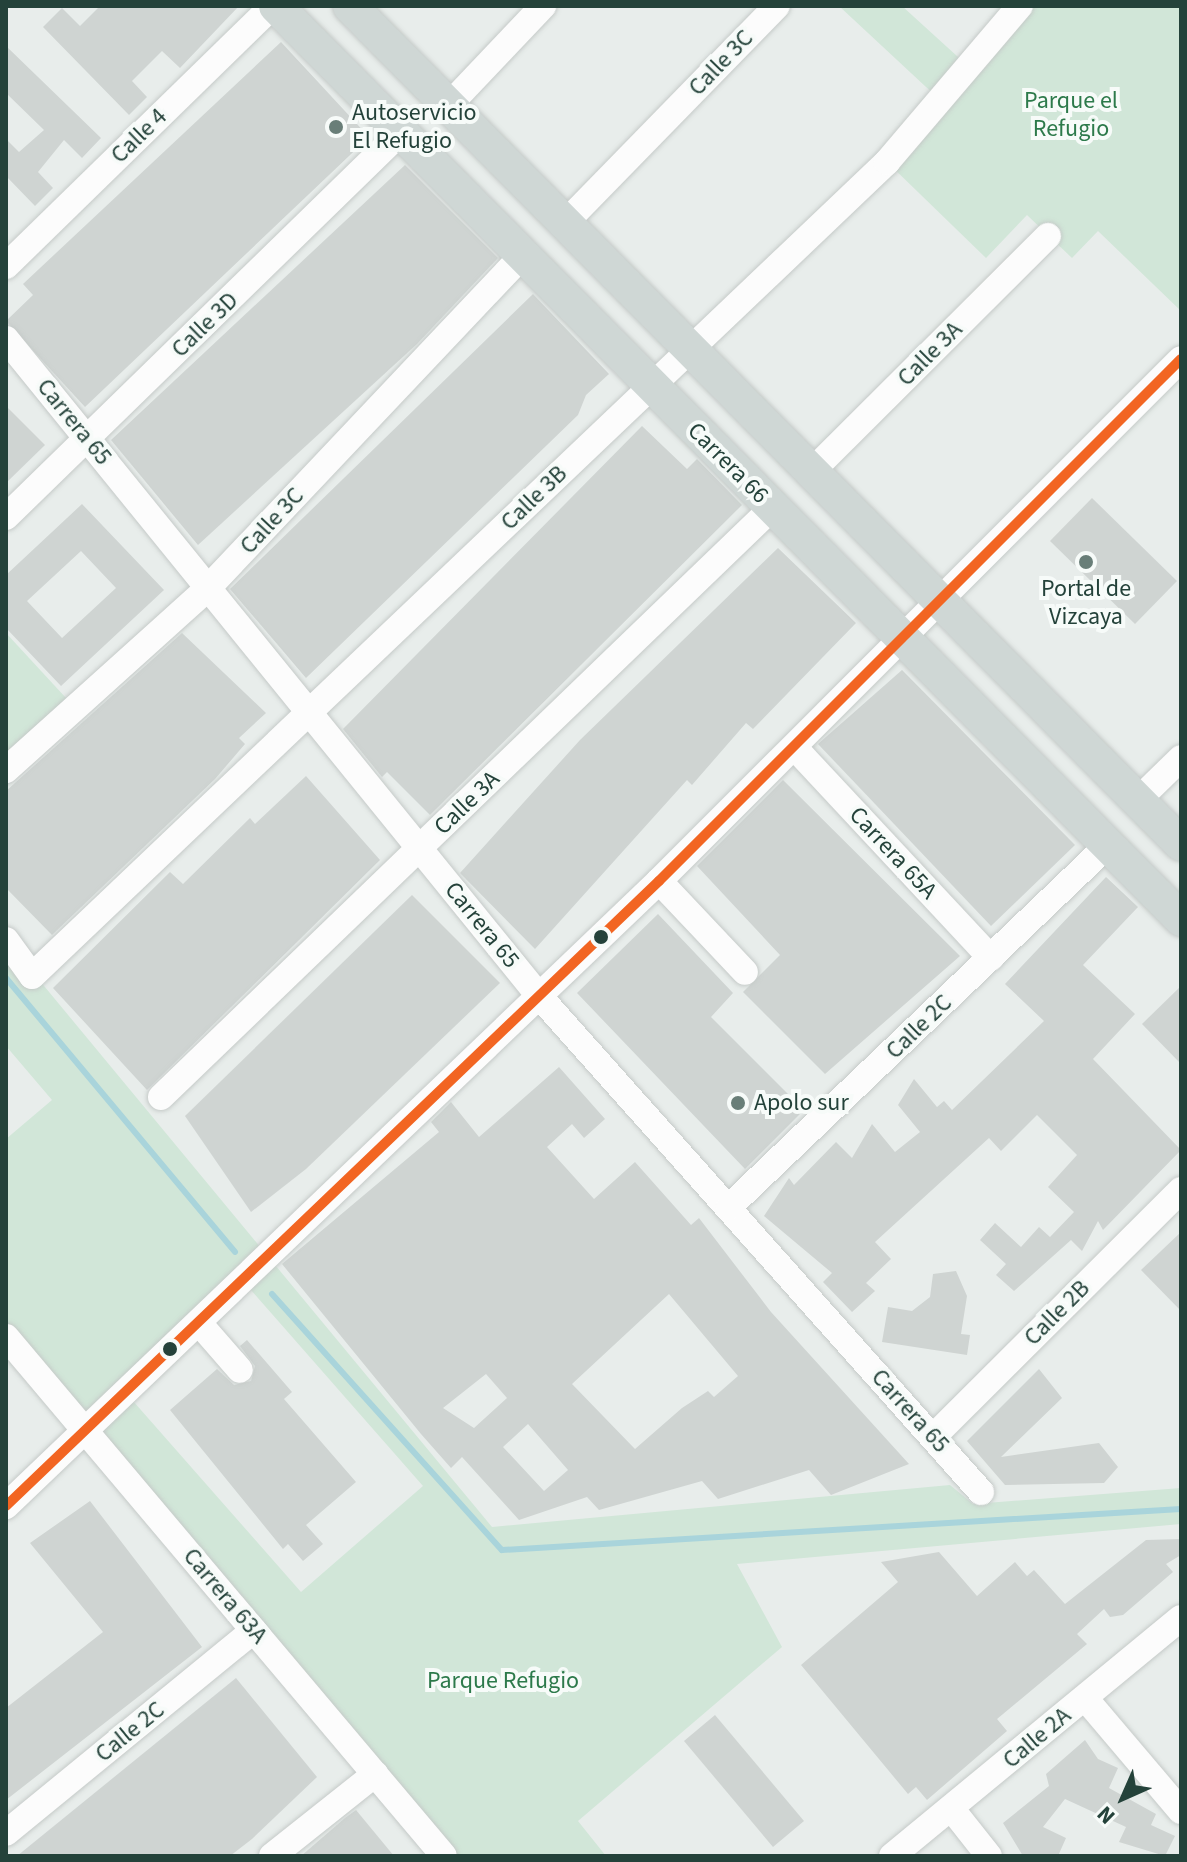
<!DOCTYPE html>
<html>
<head>
<meta charset="utf-8">
<style>
  body { margin:0 }
  #map { position:relative; width:1187px; height:1862px; overflow:hidden; background:#e8edeb; font-family:"Source Sans 3",sans-serif }
  div>[style] { position:absolute }
  .green>* { inset:0; background:#d1e6d8 }
  .stream>* { height:6px; margin:-3px; padding:0 3px; transform-origin:3px; border-radius:3px; background:#a9d4db }
  .building>* { inset:0; background:#cfd4d2 }
  .roads { filter:drop-shadow(0 0 2px #c5cac8) drop-shadow(0 0 2px #c5cac8) }
  .minor>* { height:26px; margin:-13px; padding:0 13px; transform-origin:13px; border-radius:13px; background:#fcfcfc }
  .major>* { height:34px; margin:-17px; padding:0 17px; transform-origin:17px; border-radius:17px; background:#cfd7d5 }
  .bus-1>* { height:10px; margin:-5px; padding:0 5px; transform-origin:5px; border-radius:5px; background:#f26522 }
  .dots>* { width:22px; height:22px; translate:-50% -50%; box-sizing:border-box; border:4px solid #f7fbf9; border-radius:50% }
  span { translate:-50% -50%; white-space:nowrap; text-align:center; line-height:1.15; -webkit-text-stroke:8px #f7fbf9; paint-order:stroke }
  .street-label { font-size:24px; color:#24423a }
  .park-label { font-size:24px; color:#2d7a4b }
  .poi-label { font-size:24px; color:#24423a }
  .left { translate:0 -50%; text-align:left }
  .frame { position:absolute; inset:0; border:8px solid #24423a; pointer-events:none }
  .north { position:absolute; left:1083px; top:1758px; width:80px; height:80px; -webkit-text-stroke:6px #f7fbf9; paint-order:stroke; rotate:225deg; font-size:22px; font-weight:700; line-height:32px; text-align:center; color:#24423a }
  .north::after { content:''; display:block; margin:auto; width:28px; height:36px; background:#24423a; clip-path:polygon(50% 0,100% 100%,50% 72%,0 100%) }
</style>
</head>
<body>
<div id="map">
  <div class="green">
    <i style="clip-path:polygon(839px 6px,902px 6px,969px 67px,1020px 6px,1181px 6px,1181px 311px,1098px 231px,1072px 258px,1027px 215px,986px 258px,887px 162px,940px 100px)"></i>
    <i style="clip-path:polygon(6px 633px,78px 711px,6px 770px)"></i>
    <i style="clip-path:polygon(evenodd,6px 940px,492px 1527px,950px 1485px,973px 1504px,1181px 1488px,1181px 1524px,737px 1564px,782px 1647px,578px 1821px,606px 1856px,444px 1856px,6px 1337px,6px 1139px,52px 1100px,6px 1046px,6px 940px,243px 1281px,423px 1486px,301px 1592px,126px 1393px,243px 1281px)"></i>
  </div>
  <div class="stream">
    <i style="left:6px;top:978px;width:357px;rotate:50.1deg"></i>
    <i style="left:272px;top:1294px;width:344px;rotate:48.1deg"></i>
    <i style="left:502px;top:1550px;width:680px;rotate:-3.46deg"></i>
  </div>
  <div class="building">
    <i style="clip-path:polygon(100px 6px,239px 6px,180px 68px,162px 51px,132px 81px,147px 97px,129px 115px,43px 27px,62px 8px,80px 26px)"></i>
    <i style="clip-path:polygon(281px 42px,369px 137px,85px 407px,6px 321px,33px 295px,23px 284px)"></i>
    <i style="clip-path:polygon(6px 46px,101px 138px,82px 158px,64px 140px,38px 172px,53px 188px,35px 206px,6px 176px,6px 139px,19px 152px,44px 130px,6px 93px)"></i>
    <i style="clip-path:polygon(405px 165px,498px 258px,417px 344px,198px 545px,111px 440px)"></i>
    <i style="clip-path:polygon(533px 294px,609px 374px,586px 395px,578px 415px,306px 678px,230px 589px)"></i>
    <i style="clip-path:polygon(6px 406px,45px 445px,6px 483px)"></i>
    <i style="clip-path:polygon(642px 426px,687px 469px,697px 459px,742px 505px,430px 815px,387px 772px,382px 777px,343px 729px)"></i>
    <i style="clip-path:polygon(1092px 498px,1177px 581px,1135px 624px,1050px 541px)"></i>
    <i style="clip-path:polygon(evenodd,82px 504px,164px 590px,61px 686px,6px 628px,6px 575px,82px 504px,81px 551px,116px 588px,62px 638px,27px 601px,81px 551px)"></i>
    <i style="clip-path:polygon(778px 548px,856px 623px,753px 729px,746px 723px,692px 785px,687px 780px,535px 949px,460px 873px,580px 740px)"></i>
    <i style="clip-path:polygon(182px 633px,266px 713px,239px 738px,245px 744px,215px 779px,52px 935px,6px 888px,6px 791px)"></i>
    <i style="clip-path:polygon(902px 670px,1075px 845px,991px 926px,818px 744px)"></i>
    <i style="clip-path:polygon(306px 776px,380px 860px,147px 1090px,53px 988px,170px 872px,183px 884px,250px 818px,255px 824px)"></i>
    <i style="clip-path:polygon(783px 780px,960px 956px,825px 1074px,743px 992px,780px 955px,697px 866px)"></i>
    <i style="clip-path:polygon(1106px 877px,1138px 907px,1083px 965px,1135px 1014px,1093px 1059px,1181px 1150px,1103px 1230px,1098px 1221px,1082px 1251px,1071px 1240px,1014px 1291px,996px 1275px,1006px 1264px,980px 1240px,995px 1223px,1021px 1247px,1039px 1227px,1050px 1237px,1074px 1212px,1048px 1187px,1077px 1155px,1037px 1115px,1001px 1151px,989px 1138px,875px 1242px,891px 1259px,866px 1283px,875px 1291px,852px 1312px,823px 1282px,832px 1273px,764px 1216px,789px 1178px,794px 1185px,836px 1142px,852px 1158px,872px 1124px,895px 1152px,920px 1132px,898px 1105px,914px 1079px,937px 1107px,944px 1101px,952px 1110px,1044px 1021px,1005px 984px)"></i>
    <i style="clip-path:polygon(412px 895px,500px 983px,306px 1169px,251px 1212px,185px 1116px)"></i>
    <i style="clip-path:polygon(658px 914px,733px 993px,711px 1017px,804px 1110px,745px 1169px,577px 993px)"></i>
    <i style="clip-path:polygon(1181px 986px,1181px 1064px,1142px 1024px)"></i>
    <i style="clip-path:polygon(evenodd,559px 1067px,605px 1119px,584px 1138px,572px 1124px,547px 1147px,594px 1199px,635px 1162px,691px 1225px,699px 1218px,771px 1312px,909px 1464px,831px 1495px,809px 1470px,718px 1499px,702px 1481px,599px 1510px,587px 1497px,519px 1520px,462px 1457px,451px 1468px,421px 1434px,282px 1264px,439px 1132px,431px 1122px,451px 1102px,479px 1137px,559px 1067px,669px 1294px,738px 1376px,714px 1397px,708px 1391px,682px 1408px,635px 1449px,572px 1384px,669px 1294px,559px 1067px,486px 1374px,507px 1398px,474px 1428px,443px 1408px,486px 1374px,559px 1067px,528px 1424px,568px 1470px,544px 1491px,503px 1447px,528px 1424px)"></i>
    <i style="clip-path:polygon(1181px 1232px,1181px 1311px,1141px 1270px)"></i>
    <i style="clip-path:polygon(956px 1271px,967px 1296px,961px 1334px,970px 1335px,967px 1355px,882px 1342px,888px 1307px,912px 1311px,930px 1297px,933px 1274px)"></i>
    <i style="clip-path:polygon(247px 1340px,292px 1392px,284px 1399px,356px 1482px,306px 1525px,323px 1544px,303px 1561px,288px 1544px,283px 1549px,170px 1410px,217px 1369px,234px 1385px,251px 1381px,255px 1366px,240px 1346px)"></i>
    <i style="clip-path:polygon(1039px 1369px,1062px 1398px,1001px 1457px,1099px 1443px,1118px 1467px,1104px 1483px,1005px 1485px,967px 1441px)"></i>
    <i style="clip-path:polygon(90px 1501px,202px 1647px,6px 1800px,6px 1708px,103px 1632px,30px 1543px)"></i>
    <i style="clip-path:polygon(1181px 1539px,1181px 1555px,1166px 1564px,1173px 1572px,1123px 1615px,1110px 1617px,1104px 1609px,1077px 1634px,1087px 1644px,997px 1719px,1007px 1731px,927px 1800px,916px 1787px,908px 1794px,801px 1665px,898px 1582px,881px 1562px,939px 1552px,977px 1596px,1015px 1562px,1027px 1576px,1034px 1570px,1065px 1604px,1146px 1540px)"></i>
    <i style="clip-path:polygon(236px 1678px,317px 1777px,252px 1839px,230px 1856px,17px 1856px)"></i>
    <i style="clip-path:polygon(715px 1715px,804px 1821px,773px 1847px,684px 1741px)"></i>
    <i style="clip-path:polygon(1085px 1740px,1098px 1759px,1118px 1768px,1109px 1788px,1156px 1814px,1151px 1825px,1175px 1836px,1165px 1856px,1119px 1842px,1126px 1827px,1065px 1799px,1043px 1827px,1066px 1838px,1058px 1856px,1023px 1856px,1003px 1823px,1049px 1786px,1046px 1774px)"></i>
    <i style="clip-path:polygon(356px 1810px,394px 1856px,301px 1856px,345px 1818px)"></i>
  </div>
  <div class="roads">
    <div class="minor">
      <i style="left:449px;top:105px;width:137px;rotate:-46.5deg"></i>
      <i style="left:565px;top:223px;width:303px;rotate:-45.7deg"></i>
      <i style="left:6px;top:266px;width:372px;rotate:-44.3deg"></i>
      <i style="left:6px;top:339px;width:847px;rotate:50.94deg"></i>
      <i style="left:540px;top:997px;width:663px;rotate:48.3deg"></i>
      <i style="left:812px;top:471px;width:333px;rotate:-44.9deg"></i>
      <i style="left:6px;top:517px;width:552px;rotate:-44.27deg"></i>
      <i style="left:795px;top:748px;width:287px;rotate:47deg"></i>
      <i style="left:6px;top:770px;width:272px;rotate:-42deg"></i>
      <i style="left:208px;top:588px;width:457px;rotate:-46.6deg"></i>
      <i style="left:1138px;top:800px;width:60px;rotate:-44.3deg"></i>
      <i style="left:659px;top:881px;width:125px;rotate:46.6deg"></i>
      <i style="left:6px;top:940px;width:44px;rotate:54.2deg"></i>
      <i style="left:32px;top:976px;width:1181px;rotate:-43.59deg"></i>
      <i style="left:887px;top:162px;width:205px;rotate:-49.6deg"></i>
      <i style="left:161px;top:1097px;width:849px;rotate:-43.95deg"></i>
      <i style="left:729px;top:1207px;width:524px;rotate:-43.69deg"></i>
      <i style="left:199px;top:1323px;width:62px;rotate:48.9deg"></i>
      <i style="left:6px;top:1337px;width:679px;rotate:49.84deg"></i>
      <i style="left:933px;top:1437px;width:350px;rotate:-44.9deg"></i>
      <i style="left:6px;top:1506px;width:904px;rotate:-43.74deg"></i>
      <i style="left:659px;top:881px;width:738px;rotate:-45deg"></i>
      <i style="left:1085px;top:1698px;width:148px;rotate:49.7deg"></i>
      <i style="left:951px;top:1808px;width:61px;rotate:51.6deg"></i>
      <i style="left:6px;top:1833px;width:320px;rotate:-39.3deg"></i>
      <i style="left:272px;top:1856px;width:132px;rotate:-38.5deg"></i>
      <i style="left:892px;top:1856px;width:374px;rotate:-39.5deg"></i>
    </div>
    <div class="major">
      <i style="left:276px;top:6px;width:1286px;rotate:45.25deg"></i>
      <i style="left:350px;top:6px;width:1180px;rotate:45.24deg"></i>
    </div>
  </div>
  <div class="bus-1">
    <i style="left:6px;top:1506px;width:904px;rotate:-43.74deg"></i>
    <i style="left:659px;top:881px;width:738px;rotate:-45deg"></i>
  </div>
  <div class="dots">
    <i style="left:336px;top:127px;background:#697e78"></i>
    <i style="left:1086px;top:562px;background:#697e78"></i>
    <i style="left:601px;top:937px;background:#24423a"></i>
    <i style="left:738px;top:1103px;background:#697e78"></i>
    <i style="left:170px;top:1349px;background:#24423a"></i>
  </div>
  <div class="street-label">
    <span style="left:721px;top:63px;rotate:-46deg">Calle 3C</span>
    <span style="left:139px;top:136px;rotate:-44deg">Calle 4</span>
    <span style="left:205px;top:325px;rotate:-44deg">Calle 3D</span>
    <span style="left:930px;top:354px;rotate:-45deg">Calle 3A</span>
    <span style="left:74px;top:422px;rotate:51deg">Carrera 65</span>
    <span style="left:728px;top:463px;rotate:45deg">Carrera 66</span>
    <span style="left:534px;top:498px;rotate:-44deg">Calle 3B</span>
    <span style="left:272px;top:521px;rotate:-47deg">Calle 3C</span>
    <span style="left:467px;top:803px;rotate:-44deg">Calle 3A</span>
    <span style="left:893px;top:853px;rotate:47deg">Carrera 65A</span>
    <span style="left:482px;top:925px;rotate:51deg">Carrera 65</span>
    <span style="left:919px;top:1027px;rotate:-44deg">Calle 2C</span>
    <span style="left:1057px;top:1313px;rotate:-45deg">Calle 2B</span>
    <span style="left:910px;top:1411px;rotate:48deg">Carrera 65</span>
    <span style="left:225px;top:1596px;rotate:50deg">Carrera 63A</span>
    <span style="left:130px;top:1732px;rotate:-39deg">Calle 2C</span>
    <span style="left:1037px;top:1738px;rotate:-40deg">Calle 2A</span>
  </div>
  <div class="park-label">
    <span style="left:1071px;top:115px">Parque el<br>Refugio</span>
    <span style="left:503px;top:1681px">Parque Refugio</span>
  </div>
  <div class="poi-label">
    <span class="left" style="left:352px;top:127px">Autoservicio<br>El Refugio</span>
    <span style="left:1086px;top:603px">Portal de<br>Vizcaya</span>
    <span class="left" style="left:754px;top:1103px">Apolo sur</span>
  </div>
  <div class="frame"></div>
  <div class="north">N</div>
</div>
</body>
</html>
